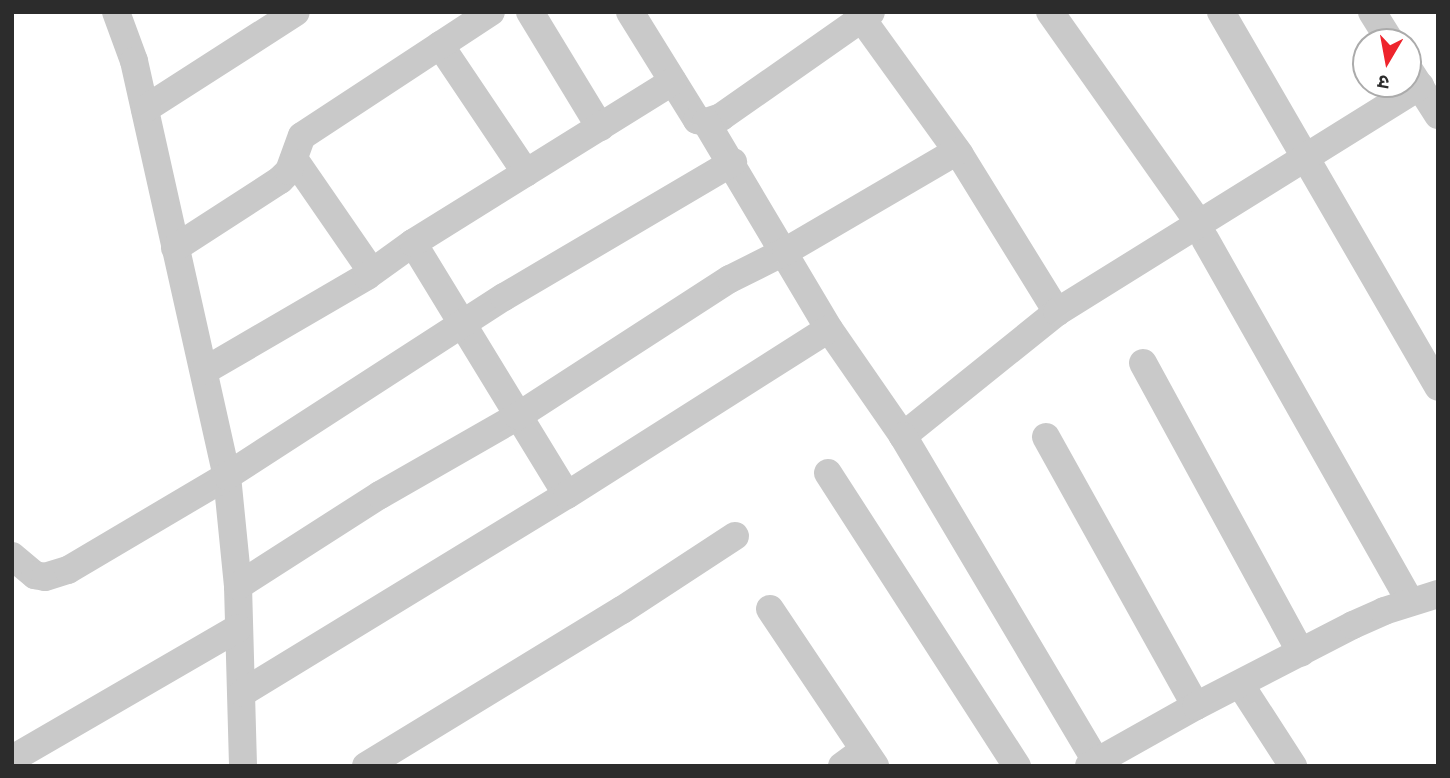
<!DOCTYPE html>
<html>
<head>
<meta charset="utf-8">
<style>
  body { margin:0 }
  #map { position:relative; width:1450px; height:778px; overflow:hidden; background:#fff; font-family:Jost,"Noto Sans Devanagari",sans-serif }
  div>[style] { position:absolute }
  .minor>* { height:28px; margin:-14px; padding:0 14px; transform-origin:14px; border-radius:14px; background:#c9c9c9 }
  span { translate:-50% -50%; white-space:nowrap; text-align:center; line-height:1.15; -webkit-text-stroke:7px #fff; paint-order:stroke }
  .frame { position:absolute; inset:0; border:14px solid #2c2c2c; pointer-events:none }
  .north { position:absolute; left:1352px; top:28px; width:70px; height:70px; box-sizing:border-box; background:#fff; border:2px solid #ababab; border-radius:50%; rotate:190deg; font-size:19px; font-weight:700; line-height:28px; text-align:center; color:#2c2c2c }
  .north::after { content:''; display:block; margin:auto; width:24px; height:32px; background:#ee242c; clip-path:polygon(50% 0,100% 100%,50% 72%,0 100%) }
</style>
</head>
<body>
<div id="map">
  <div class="minor">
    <i style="left:116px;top:12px;width:52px;rotate:69.8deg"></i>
    <i style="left:134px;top:61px;width:425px;rotate:77.4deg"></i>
    <i style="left:227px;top:476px;width:111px;rotate:84.3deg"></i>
    <i style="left:238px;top:586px;width:180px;rotate:88.4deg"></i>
    <i style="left:530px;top:12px;width:135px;rotate:58.7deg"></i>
    <i style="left:630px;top:12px;width:127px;rotate:58.2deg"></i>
    <i style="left:697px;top:120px;width:9px;rotate:13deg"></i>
    <i style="left:706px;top:122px;width:16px;rotate:-18deg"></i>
    <i style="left:721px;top:117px;width:183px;rotate:-35deg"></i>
    <i style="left:857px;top:12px;width:176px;rotate:54.2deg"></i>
    <i style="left:960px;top:155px;width:185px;rotate:58.3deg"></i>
    <i style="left:1057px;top:312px;width:198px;rotate:141.2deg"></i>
    <i style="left:1050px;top:12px;width:257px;rotate:54.8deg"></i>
    <i style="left:1221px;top:12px;width:433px;rotate:59.9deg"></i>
    <i style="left:1372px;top:12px;width:36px;rotate:58deg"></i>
    <i style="left:440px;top:45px;width:154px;rotate:56.1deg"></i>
    <i style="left:1408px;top:68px;width:56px;rotate:57.4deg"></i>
    <i style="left:145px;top:109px;width:179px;rotate:-32.7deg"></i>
    <i style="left:706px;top:122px;width:241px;rotate:59.3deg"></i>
    <i style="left:829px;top:329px;width:130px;rotate:55.3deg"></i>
    <i style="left:903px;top:436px;width:378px;rotate:59.3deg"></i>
    <i style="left:294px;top:159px;width:137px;rotate:55.4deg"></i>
    <i style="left:1205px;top:239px;width:416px;rotate:60.5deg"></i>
    <i style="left:413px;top:243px;width:295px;rotate:58.6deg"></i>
    <i style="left:175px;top:248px;width:125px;rotate:-32.9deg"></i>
    <i style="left:280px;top:180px;width:13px;rotate:-45deg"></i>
    <i style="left:289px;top:171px;width:37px;rotate:-70deg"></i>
    <i style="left:302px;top:136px;width:226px;rotate:-33.3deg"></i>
    <i style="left:1057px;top:312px;width:428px;rotate:-31.9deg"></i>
    <i style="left:1143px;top:363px;width:330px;rotate:61.4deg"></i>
    <i style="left:204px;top:371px;width:189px;rotate:-30.2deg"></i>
    <i style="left:367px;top:276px;width:57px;rotate:-35.7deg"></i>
    <i style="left:413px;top:243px;width:306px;rotate:-31.9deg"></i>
    <i style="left:1046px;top:437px;width:308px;rotate:60.9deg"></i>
    <i style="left:828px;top:473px;width:349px;rotate:57.2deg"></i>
    <i style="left:12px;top:556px;width:30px;rotate:40deg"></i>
    <i style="left:35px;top:575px;width:10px;rotate:11deg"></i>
    <i style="left:45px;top:577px;width:24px;rotate:-17deg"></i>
    <i style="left:68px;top:570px;width:185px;rotate:-30.6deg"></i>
    <i style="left:227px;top:476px;width:330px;rotate:-32.9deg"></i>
    <i style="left:504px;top:297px;width:266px;rotate:-30.5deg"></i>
    <i style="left:238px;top:586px;width:169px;rotate:-32.7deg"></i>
    <i style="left:380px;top:495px;width:159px;rotate:-29.8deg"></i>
    <i style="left:518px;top:416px;width:252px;rotate:-32.9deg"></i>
    <i style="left:730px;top:279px;width:63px;rotate:-26.6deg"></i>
    <i style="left:786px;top:251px;width:198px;rotate:-30.3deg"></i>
    <i style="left:770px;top:609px;width:189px;rotate:56.2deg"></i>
    <i style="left:1240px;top:684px;width:98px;rotate:57.1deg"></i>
    <i style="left:242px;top:693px;width:381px;rotate:-31.4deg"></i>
    <i style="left:567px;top:495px;width:310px;rotate:-32.4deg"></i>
    <i style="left:12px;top:759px;width:261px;rotate:-30.1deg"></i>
    <i style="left:366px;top:766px;width:300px;rotate:-31.4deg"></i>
    <i style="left:622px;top:610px;width:135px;rotate:-33.2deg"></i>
    <i style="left:842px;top:766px;width:27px;rotate:-36deg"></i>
    <i style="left:1089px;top:766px;width:123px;rotate:-29.3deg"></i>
    <i style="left:1196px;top:706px;width:177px;rotate:-27.3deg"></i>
    <i style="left:1353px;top:625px;width:34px;rotate:-24deg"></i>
    <i style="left:1384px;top:611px;width:57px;rotate:-17.5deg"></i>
  </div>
  <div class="frame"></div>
  <div class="north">उ</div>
</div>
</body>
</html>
